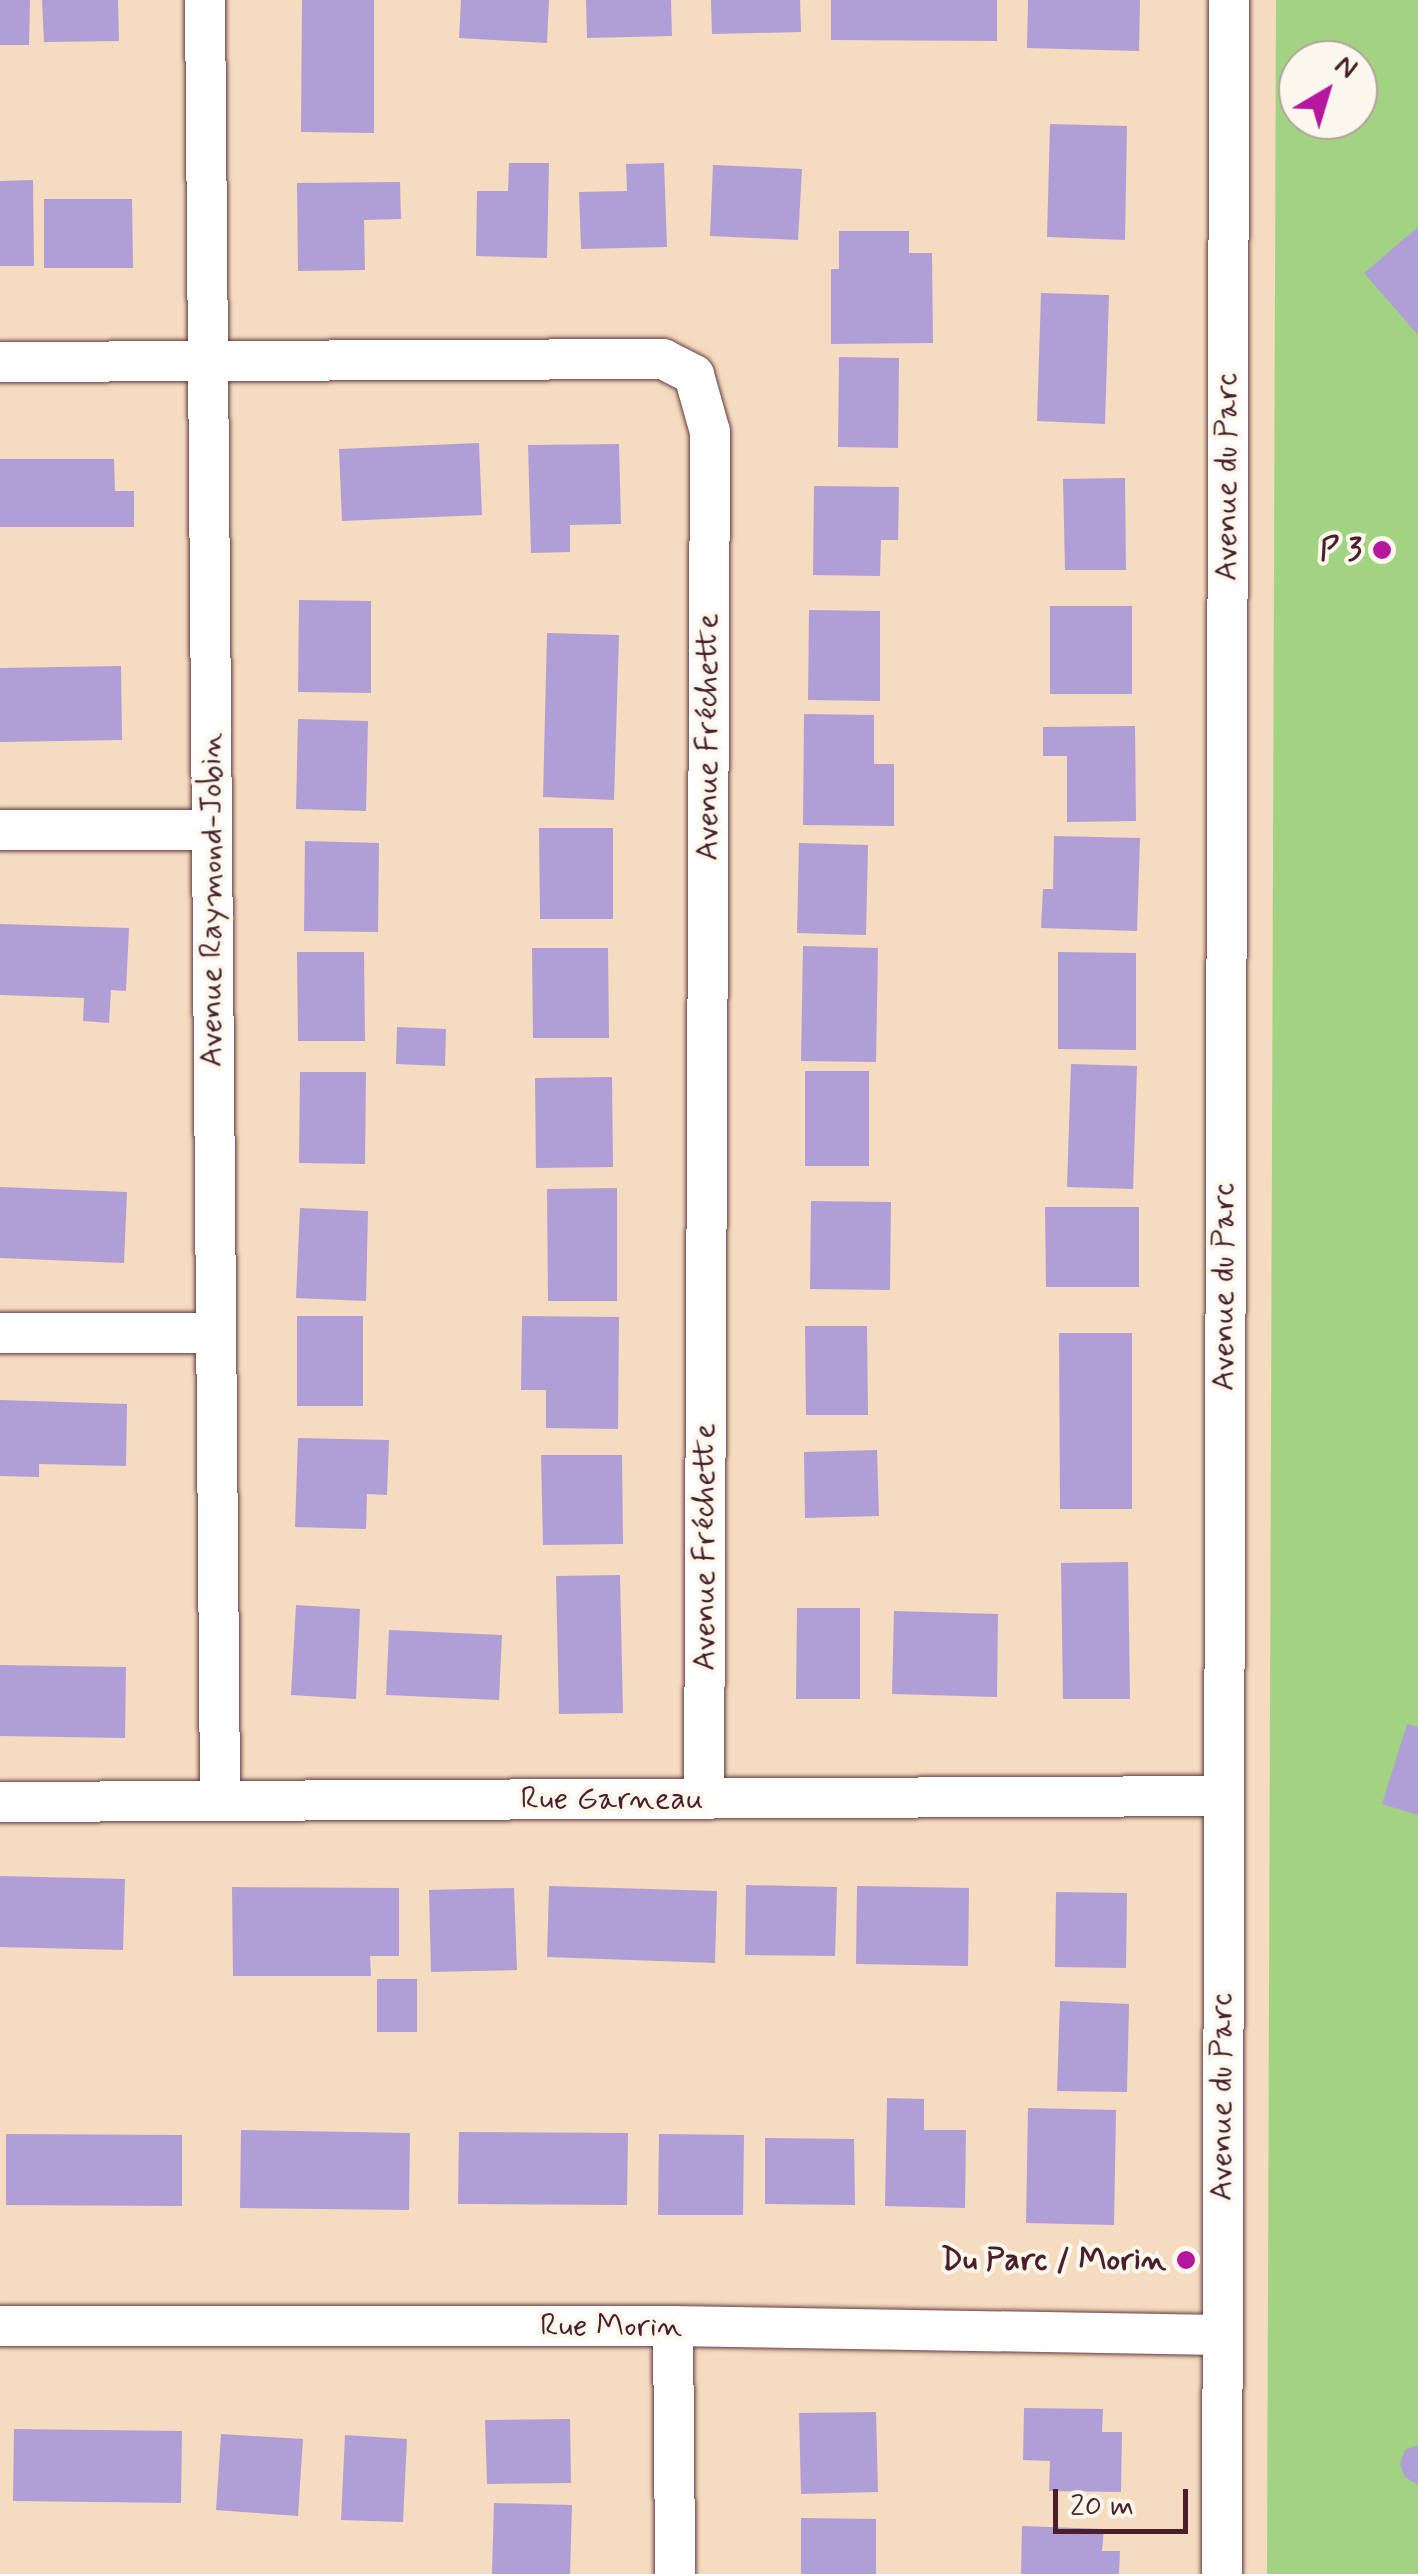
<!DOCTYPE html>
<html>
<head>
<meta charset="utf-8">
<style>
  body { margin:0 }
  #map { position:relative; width:1418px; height:2574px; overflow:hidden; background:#f5dbbf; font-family:Mynerve,sans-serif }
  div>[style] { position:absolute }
  .green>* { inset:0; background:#a1d382 }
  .building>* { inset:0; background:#b09fd6 }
  .roads { filter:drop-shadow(0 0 2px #643b41) drop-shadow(0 0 2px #643b41) }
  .minor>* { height:40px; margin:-20px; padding:0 20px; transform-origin:20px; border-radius:20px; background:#fff }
  .dots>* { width:28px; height:28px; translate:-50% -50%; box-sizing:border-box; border:5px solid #fbf7ec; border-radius:50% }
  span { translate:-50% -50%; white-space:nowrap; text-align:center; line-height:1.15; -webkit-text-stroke:8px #fbf7ec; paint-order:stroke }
  .street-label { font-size:32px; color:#4a1f2b }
  .poi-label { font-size:32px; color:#4a1f2b; font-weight:700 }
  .right { translate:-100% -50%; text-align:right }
  .north { position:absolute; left:1278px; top:40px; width:100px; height:100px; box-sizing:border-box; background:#fbf7ec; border:2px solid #b4a19f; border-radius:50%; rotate:38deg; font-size:28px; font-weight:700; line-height:40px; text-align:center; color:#4a1f2b }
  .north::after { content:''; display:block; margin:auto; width:35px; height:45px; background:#b5179e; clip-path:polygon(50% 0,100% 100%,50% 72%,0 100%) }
  .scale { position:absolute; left:1053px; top:2489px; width:135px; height:45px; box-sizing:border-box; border:5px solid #4a1f2b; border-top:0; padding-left:12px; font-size:30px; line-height:35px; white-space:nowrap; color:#4a1f2b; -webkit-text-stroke:8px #fbf7ec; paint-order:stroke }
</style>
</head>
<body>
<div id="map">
  <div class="green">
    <i style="clip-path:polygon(evenodd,1276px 0,1418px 0,1418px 2574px,1267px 2574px,1276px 0,1298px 60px,1358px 60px,1358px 120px,1298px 120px,1298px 60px)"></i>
  </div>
  <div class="building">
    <i style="clip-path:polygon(0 0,30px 0,29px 45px,0 45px)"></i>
    <i style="clip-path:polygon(42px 0,118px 0,119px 41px,44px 42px)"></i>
    <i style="clip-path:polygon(302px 0,374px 0,374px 133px,301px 132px)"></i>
    <i style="clip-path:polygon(461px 0,549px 0,547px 43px,459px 38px)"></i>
    <i style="clip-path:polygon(586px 0,671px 0,672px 36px,587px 38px)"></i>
    <i style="clip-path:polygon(711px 0,800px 0,801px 32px,712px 34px)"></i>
    <i style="clip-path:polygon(831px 0,997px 0,997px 41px,831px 40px)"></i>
    <i style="clip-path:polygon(1028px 0,1140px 0,1139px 51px,1027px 48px)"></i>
    <i style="clip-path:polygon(1050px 124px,1127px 126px,1125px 240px,1047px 237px)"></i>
    <i style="clip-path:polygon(509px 163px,549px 163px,547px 258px,476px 256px,477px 191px,508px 191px)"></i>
    <i style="clip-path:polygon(664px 163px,667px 247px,581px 249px,579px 192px,627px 191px,626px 164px)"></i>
    <i style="clip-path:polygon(713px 165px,802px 169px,798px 240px,710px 236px)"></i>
    <i style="clip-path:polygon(33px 180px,34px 266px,0 266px,0 181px)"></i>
    <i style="clip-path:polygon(400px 182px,401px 219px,364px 220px,365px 270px,298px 271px,297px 183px)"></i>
    <i style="clip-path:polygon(44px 199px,132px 199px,133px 268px,44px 268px)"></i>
    <i style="clip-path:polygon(1418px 227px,1418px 335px,1364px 273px)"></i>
    <i style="clip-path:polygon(839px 231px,909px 231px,909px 253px,932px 253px,933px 343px,831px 344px,831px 269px,839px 269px)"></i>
    <i style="clip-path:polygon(1041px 293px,1109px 295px,1105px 424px,1037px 421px)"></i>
    <i style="clip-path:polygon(839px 357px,899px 358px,898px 448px,838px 447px)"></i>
    <i style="clip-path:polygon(479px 443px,482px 515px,342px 521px,339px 449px)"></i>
    <i style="clip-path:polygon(619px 444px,621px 524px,570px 525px,570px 552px,531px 553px,528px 445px)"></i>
    <i style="clip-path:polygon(0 459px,114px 459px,115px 491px,134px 491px,134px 527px,0 527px)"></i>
    <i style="clip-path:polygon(1125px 478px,1126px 570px,1065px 570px,1063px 479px)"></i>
    <i style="clip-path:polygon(814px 486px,899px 487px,898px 540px,881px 540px,880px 576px,813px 575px)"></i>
    <i style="clip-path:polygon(299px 600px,371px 601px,371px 693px,298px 692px)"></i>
    <i style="clip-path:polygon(1050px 606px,1132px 606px,1132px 694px,1050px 694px)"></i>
    <i style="clip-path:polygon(809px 610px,880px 611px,880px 701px,808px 700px)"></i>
    <i style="clip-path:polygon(547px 633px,619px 635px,614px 800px,543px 797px)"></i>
    <i style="clip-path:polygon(121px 666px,122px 740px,0 742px,0 668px)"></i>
    <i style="clip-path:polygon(804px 714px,874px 715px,874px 764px,894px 764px,894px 826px,803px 825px)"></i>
    <i style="clip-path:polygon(298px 719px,368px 721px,366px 811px,296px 809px)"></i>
    <i style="clip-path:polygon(1135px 726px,1136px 821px,1067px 822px,1067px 756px,1043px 756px,1043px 727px)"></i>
    <i style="clip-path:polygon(539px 828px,613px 828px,613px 919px,540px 919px)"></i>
    <i style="clip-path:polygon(1054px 836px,1140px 838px,1137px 931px,1041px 928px,1043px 889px,1053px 889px)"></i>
    <i style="clip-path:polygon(305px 841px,379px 843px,378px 932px,304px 931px)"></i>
    <i style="clip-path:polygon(799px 843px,868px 845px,866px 935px,797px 933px)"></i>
    <i style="clip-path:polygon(0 924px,129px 928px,126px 991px,111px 990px,109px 1023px,83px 1021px,84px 998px,0 995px)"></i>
    <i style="clip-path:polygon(803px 946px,878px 948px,876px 1062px,801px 1061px)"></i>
    <i style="clip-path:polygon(532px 948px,608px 948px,609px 1038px,533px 1038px)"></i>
    <i style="clip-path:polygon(297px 952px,364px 952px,365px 1041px,298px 1041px)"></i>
    <i style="clip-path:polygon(1058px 952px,1136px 953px,1136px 1050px,1058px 1049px)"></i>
    <i style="clip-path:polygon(397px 1027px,446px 1029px,445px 1066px,396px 1064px)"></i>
    <i style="clip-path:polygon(1071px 1064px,1137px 1066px,1133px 1189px,1067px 1187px)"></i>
    <i style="clip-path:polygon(805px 1071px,869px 1071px,869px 1166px,805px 1166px)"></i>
    <i style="clip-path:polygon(300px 1072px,366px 1072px,365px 1164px,299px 1163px)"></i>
    <i style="clip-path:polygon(612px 1077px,613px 1167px,536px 1168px,535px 1078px)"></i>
    <i style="clip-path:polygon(0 1187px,127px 1192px,124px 1263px,0 1258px)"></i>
    <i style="clip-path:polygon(617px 1188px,617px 1301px,548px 1301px,547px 1189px)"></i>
    <i style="clip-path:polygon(811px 1201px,891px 1202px,890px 1290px,810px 1289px)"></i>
    <i style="clip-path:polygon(1045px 1207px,1139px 1207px,1139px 1287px,1046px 1287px)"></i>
    <i style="clip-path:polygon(300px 1208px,368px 1211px,366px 1301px,296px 1298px)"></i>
    <i style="clip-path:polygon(297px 1316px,363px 1316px,363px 1406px,297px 1406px)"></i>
    <i style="clip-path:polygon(522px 1316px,619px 1317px,618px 1429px,546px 1428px,546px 1390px,521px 1390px)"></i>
    <i style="clip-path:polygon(805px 1326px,867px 1326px,868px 1415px,806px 1415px)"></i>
    <i style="clip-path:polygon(1059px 1333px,1132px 1333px,1132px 1509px,1060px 1509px)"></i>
    <i style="clip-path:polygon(0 1400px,127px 1404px,126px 1466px,39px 1464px,39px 1477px,0 1476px)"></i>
    <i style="clip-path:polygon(298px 1438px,389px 1440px,387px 1495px,367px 1494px,366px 1529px,295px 1527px)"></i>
    <i style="clip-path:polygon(877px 1450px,879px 1516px,805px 1518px,804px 1452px)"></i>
    <i style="clip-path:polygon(541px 1455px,622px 1455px,623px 1544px,543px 1545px)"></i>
    <i style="clip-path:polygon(1128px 1562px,1130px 1699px,1063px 1699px,1061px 1563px)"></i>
    <i style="clip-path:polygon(620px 1575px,623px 1713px,559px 1714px,556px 1576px)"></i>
    <i style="clip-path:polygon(296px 1605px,360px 1609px,356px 1699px,291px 1695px)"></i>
    <i style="clip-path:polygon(797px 1608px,860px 1608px,860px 1699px,796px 1699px)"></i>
    <i style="clip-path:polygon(894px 1611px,998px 1614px,997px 1697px,892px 1694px)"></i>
    <i style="clip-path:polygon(389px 1630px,502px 1635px,499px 1700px,386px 1695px)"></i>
    <i style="clip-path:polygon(0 1665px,126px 1667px,125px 1738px,0 1736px)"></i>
    <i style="clip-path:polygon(1407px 1724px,1418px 1727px,1418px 1815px,1382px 1804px)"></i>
    <i style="clip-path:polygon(0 1876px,125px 1879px,123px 1950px,0 1947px)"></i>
    <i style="clip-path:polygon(746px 1885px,837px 1887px,835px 1956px,745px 1955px)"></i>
    <i style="clip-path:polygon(549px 1886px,717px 1891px,715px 1963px,547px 1957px)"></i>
    <i style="clip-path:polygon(857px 1886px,969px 1888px,968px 1966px,856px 1964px)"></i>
    <i style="clip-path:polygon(232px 1887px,399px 1888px,399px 1956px,370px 1956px,371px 1976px,233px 1976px)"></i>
    <i style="clip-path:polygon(514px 1888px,517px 1970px,431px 1972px,429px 1890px)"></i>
    <i style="clip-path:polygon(1056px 1892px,1127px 1893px,1126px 1968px,1055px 1967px)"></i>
    <i style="clip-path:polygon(377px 1979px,417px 1979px,417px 2032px,377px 2032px)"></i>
    <i style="clip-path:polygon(1060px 2001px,1129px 2004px,1127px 2092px,1057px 2091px)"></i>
    <i style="clip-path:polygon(887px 2098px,924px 2099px,924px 2130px,966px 2130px,965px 2208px,885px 2206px)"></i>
    <i style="clip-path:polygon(1028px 2108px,1116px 2110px,1114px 2225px,1026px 2223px)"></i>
    <i style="clip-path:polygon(241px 2130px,410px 2133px,409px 2210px,240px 2208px)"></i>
    <i style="clip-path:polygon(459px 2132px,628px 2133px,627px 2205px,458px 2204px)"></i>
    <i style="clip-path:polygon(6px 2134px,182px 2135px,182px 2206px,6px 2205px)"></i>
    <i style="clip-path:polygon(659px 2134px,744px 2135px,743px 2215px,658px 2215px)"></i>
    <i style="clip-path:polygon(765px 2138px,854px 2139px,855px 2205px,765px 2204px)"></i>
    <i style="clip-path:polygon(1024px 2408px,1103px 2409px,1102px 2432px,1122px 2432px,1121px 2492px,1049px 2491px,1050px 2461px,1023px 2460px)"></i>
    <i style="clip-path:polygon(876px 2412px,878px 2492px,801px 2494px,799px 2413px)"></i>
    <i style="clip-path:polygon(570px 2419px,571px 2483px,487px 2484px,485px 2420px)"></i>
    <i style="clip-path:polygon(14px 2429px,182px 2431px,181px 2503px,13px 2501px)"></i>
    <i style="clip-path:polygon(221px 2434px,303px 2439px,298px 2516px,216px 2510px)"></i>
    <i style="clip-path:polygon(345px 2435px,407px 2439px,403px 2522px,341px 2520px)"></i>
    <i style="clip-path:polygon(1418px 2445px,1418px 2485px,1405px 2477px,1400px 2464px,1405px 2450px)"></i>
    <i style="clip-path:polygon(494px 2503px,572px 2505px,570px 2574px,492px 2574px)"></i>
    <i style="clip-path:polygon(801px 2518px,876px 2519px,876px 2574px,801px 2574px)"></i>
    <i style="clip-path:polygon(1022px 2526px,1104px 2529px,1102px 2551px,1120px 2551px,1119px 2574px,1021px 2574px)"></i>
  </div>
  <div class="roads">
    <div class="minor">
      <i style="left:205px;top:0;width:1801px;rotate:89.52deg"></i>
      <i style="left:0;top:362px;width:663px;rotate:-0.26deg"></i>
      <i style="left:663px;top:359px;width:35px;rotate:27deg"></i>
      <i style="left:694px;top:375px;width:59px;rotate:74.3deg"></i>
      <i style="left:710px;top:432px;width:1366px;rotate:90.25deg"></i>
      <i style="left:0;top:830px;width:212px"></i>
      <i style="left:0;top:1333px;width:216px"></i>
      <i style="left:0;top:1802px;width:1223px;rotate:-0.28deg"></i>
      <i style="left:0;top:2326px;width:673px"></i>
      <i style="left:673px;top:2326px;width:548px;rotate:0.94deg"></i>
      <i style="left:673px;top:2326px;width:248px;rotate:89.5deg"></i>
      <i style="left:1222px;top:2574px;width:2574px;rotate:-89.84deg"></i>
    </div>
  </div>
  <div class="dots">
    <i style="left:1382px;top:550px;background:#b5179e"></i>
    <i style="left:1186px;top:2260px;background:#b5179e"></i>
  </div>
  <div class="street-label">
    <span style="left:1227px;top:477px;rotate:-90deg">Avenue du Parc</span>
    <span style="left:708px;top:737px;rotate:-90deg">Avenue Fréchette</span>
    <span style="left:212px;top:900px;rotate:-90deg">Avenue Raymond-Jobin</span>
    <span style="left:1224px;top:1287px;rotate:-90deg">Avenue du Parc</span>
    <span style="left:705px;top:1547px;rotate:-90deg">Avenue Fréchette</span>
    <span style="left:612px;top:1799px">Rue Garneau</span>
    <span style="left:1222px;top:2097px;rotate:-90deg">Avenue du Parc</span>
    <span style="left:611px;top:2326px">Rue Morin</span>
  </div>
  <div class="poi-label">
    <span class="right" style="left:1362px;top:550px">P 3</span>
    <span class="right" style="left:1166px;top:2260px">Du Parc / Morin</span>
  </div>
  <div class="north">N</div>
  <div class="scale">20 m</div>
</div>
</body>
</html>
